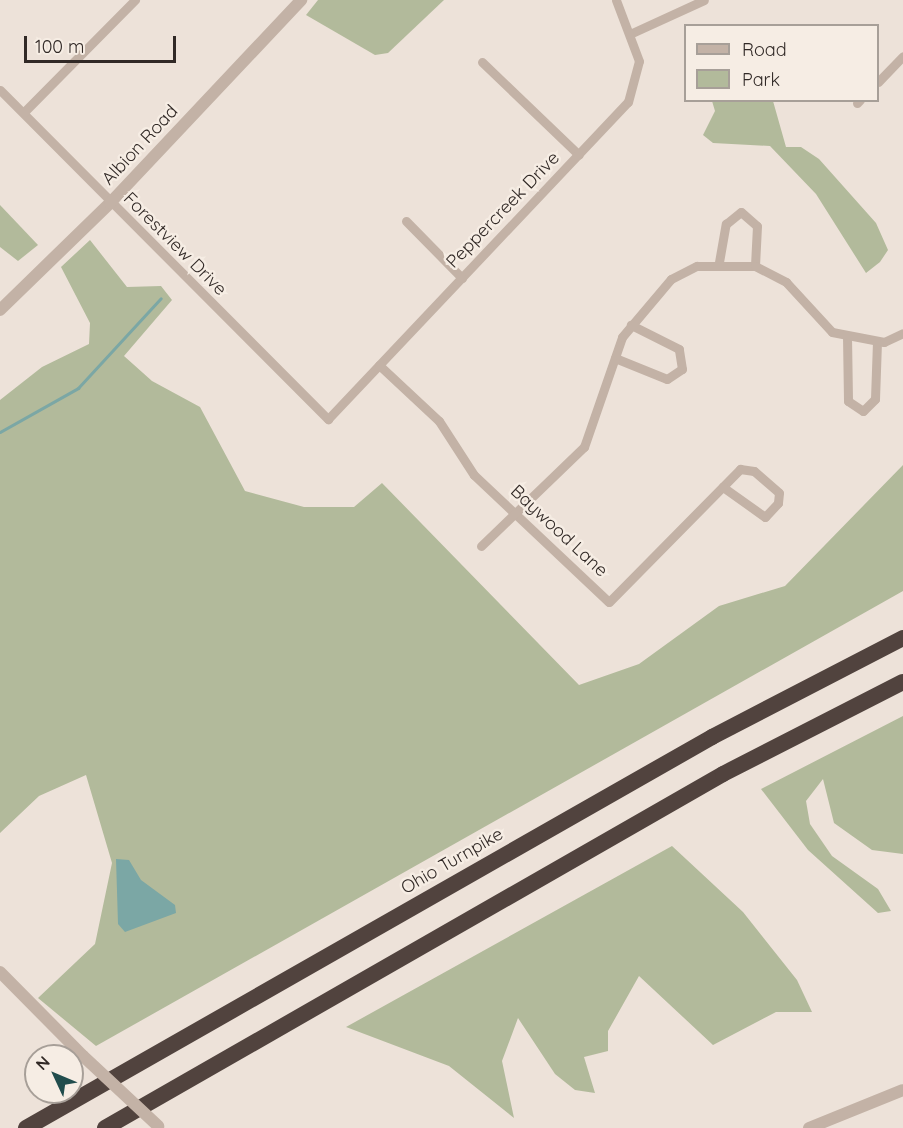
<!DOCTYPE html>
<html>
<head>
<meta charset="utf-8">
<style>
  body { margin:0 }
  #map { position:relative; width:903px; height:1128px; overflow:hidden; background:#ede2d9; font-family:Quicksand,sans-serif }
  div>[style] { position:absolute }
  .green>* { inset:0; background:#b2ba9b }
  .water>* { inset:0; background:#7ba7a5 }
  .stream>* { height:3px; margin:-1.5px; padding:0 1.5px; transform-origin:1.5px; border-radius:1.5px; background:#7ba7a5 }
  .minor>* { height:9px; margin:-4.5px; padding:0 4.5px; transform-origin:4.5px; border-radius:4.5px; background:#c3b2a6 }
  .tertiary>* { height:12px; margin:-6px; padding:0 6px; transform-origin:6px; border-radius:6px; background:#c3b2a6 }
  .motorway>* { height:16px; margin:-8px; padding:0 8px; transform-origin:8px; border-radius:8px; background:#51433e }
  .tertiary-bridge>* { height:12px; margin:-6px; padding:0 6px; transform-origin:6px; border-radius:6px; background:#c3b2a6 }
  span { translate:-50% -50%; white-space:nowrap; text-align:center; line-height:1.15; -webkit-text-stroke:5px #f6ede4; paint-order:stroke }
  .street-label { font-size:18px; color:#312926 }
  .legend { position:absolute; left:684px; top:24px; width:195px; height:78px; box-sizing:border-box; background:#f6ede4; border:2px solid #a79f98; margin:0; padding:8px 10px; list-style:none; font-size:18px; color:#312926 }
  .legend li { display:flex; align-items:center; gap:12px; height:30px }
  .legend b { width:30px; border:2px solid #a79f98 }
  .north { position:absolute; left:24px; top:1044px; width:60px; height:60px; box-sizing:border-box; background:#f6ede4; border:2px solid #a79f98; border-radius:50%; rotate:314deg; font-size:16px; font-weight:700; line-height:24px; text-align:center; color:#312926 }
  .north::after { content:''; display:block; margin:auto; width:21px; height:27px; background:#214d4d; clip-path:polygon(50% 0,100% 100%,50% 72%,0 100%) }
  .scale { position:absolute; left:24px; top:36px; width:152px; height:27px; box-sizing:border-box; border:3px solid #312926; border-top:0; padding-left:8px; font-size:18px; line-height:21px; white-space:nowrap; color:#312926; -webkit-text-stroke:4px #f6ede4; paint-order:stroke }
</style>
</head>
<body>
<div id="map">
  <div class="green">
    <i style="clip-path:polygon(318px 0,444px 0,388px 53px,375px 55px,306px 15px)"></i>
    <i style="clip-path:polygon(712px 101px,773px 101px,786px 147px,801px 147px,819px 159px,876px 223px,888px 250px,880px 262px,866px 273px,816px 194px,770px 146px,713px 143px,703px 135px,715px 111px)"></i>
    <i style="clip-path:polygon(0 205px,38px 245px,18px 261px,0 247px)"></i>
    <i style="clip-path:polygon(90px 240px,127px 287px,161px 286px,172px 300px,124px 356px,152px 381px,200px 407px,245px 491px,304px 507px,354px 507px,382px 483px,579px 685px,639px 664px,719px 606px,785px 586px,903px 465px,903px 591px,96px 1046px,38px 998px,95px 944px,112px 863px,86px 775px,39px 796px,0 833px,0 400px,42px 367px,89px 344px,90px 323px,61px 267px)"></i>
    <i style="clip-path:polygon(903px 716px,903px 854px,872px 850px,834px 823px,823px 779px,806px 801px,810px 824px,832px 856px,878px 889px,891px 911px,878px 913px,808px 850px,761px 789px)"></i>
    <i style="clip-path:polygon(672px 846px,743px 912px,797px 980px,812px 1012px,776px 1012px,713px 1045px,639px 976px,608px 1031px,608px 1051px,584px 1057px,595px 1093px,575px 1090px,555px 1074px,518px 1018px,502px 1061px,514px 1118px,449px 1066px,346px 1027px)"></i>
  </div>
  <div class="water">
    <i style="clip-path:polygon(116px 859px,129px 860px,141px 880px,175px 905px,176px 913px,125px 932px,118px 924px)"></i>
  </div>
  <div class="stream">
    <i style="left:0;top:432px;width:90px;rotate:-29.4deg"></i>
    <i style="left:78px;top:388px;width:122px;rotate:-47.3deg"></i>
  </div>
  <div class="minor">
    <i style="left:632px;top:33px;width:79px;rotate:-24.6deg"></i>
    <i style="left:482px;top:62px;width:134px;rotate:43.8deg"></i>
    <i style="left:878px;top:82px;width:36px;rotate:-46deg"></i>
    <i style="left:0;top:90px;width:465px;rotate:45.1deg"></i>
    <i style="left:328px;top:419px;width:436px;rotate:-46.6deg"></i>
    <i style="left:628px;top:102px;width:42px;rotate:-75deg"></i>
    <i style="left:639px;top:61px;width:65px;rotate:-110.7deg"></i>
    <i style="left:857px;top:103px;width:4px;rotate:-45deg"></i>
    <i style="left:24px;top:112px;width:158px;rotate:-45.3deg"></i>
    <i style="left:406px;top:221px;width:80px;rotate:45.5deg"></i>
    <i style="left:719px;top:262px;width:39px;rotate:-80deg"></i>
    <i style="left:726px;top:224px;width:19px;rotate:-39deg"></i>
    <i style="left:741px;top:212px;width:21px;rotate:41deg"></i>
    <i style="left:757px;top:226px;width:40px;rotate:92.9deg"></i>
    <i style="left:847px;top:336px;width:65px;rotate:89.1deg"></i>
    <i style="left:848px;top:401px;width:18px;rotate:34deg"></i>
    <i style="left:863px;top:411px;width:17px;rotate:-45deg"></i>
    <i style="left:875px;top:399px;width:58px;rotate:-88deg"></i>
    <i style="left:615px;top:358px;width:56px;rotate:22deg"></i>
    <i style="left:667px;top:379px;width:18px;rotate:-34deg"></i>
    <i style="left:682px;top:369px;width:20px;rotate:-99deg"></i>
    <i style="left:679px;top:349px;width:54px;rotate:-153.4deg"></i>
    <i style="left:379px;top:365px;width:82px;rotate:43deg"></i>
    <i style="left:439px;top:421px;width:64px;rotate:57.1deg"></i>
    <i style="left:474px;top:475px;width:185px;rotate:43.3deg"></i>
    <i style="left:609px;top:602px;width:187px;rotate:-45.4deg"></i>
    <i style="left:740px;top:469px;width:14px;rotate:8deg"></i>
    <i style="left:754px;top:471px;width:33px;rotate:41deg"></i>
    <i style="left:779px;top:493px;width:10px;rotate:96deg"></i>
    <i style="left:778px;top:503px;width:19px;rotate:133deg"></i>
    <i style="left:765px;top:517px;width:52px;rotate:-144.5deg"></i>
    <i style="left:481px;top:546px;width:143px;rotate:-43.9deg"></i>
    <i style="left:584px;top:447px;width:116px;rotate:-70.9deg"></i>
    <i style="left:622px;top:337px;width:76px;rotate:-49.8deg"></i>
    <i style="left:671px;top:279px;width:29px;rotate:-27deg"></i>
    <i style="left:697px;top:266px;width:58px"></i>
    <i style="left:755px;top:266px;width:35px;rotate:27deg"></i>
    <i style="left:786px;top:282px;width:68px;rotate:47.4deg"></i>
    <i style="left:832px;top:332px;width:53px;rotate:10.9deg"></i>
    <i style="left:884px;top:342px;width:21px;rotate:-25deg"></i>
  </div>
  <div class="tertiary">
    <i style="left:0;top:310px;width:153px;rotate:-44.2deg"></i>
    <i style="left:110px;top:203px;width:279px;rotate:-46.7deg"></i>
    <i style="left:0;top:972px;width:118px;rotate:45.3deg"></i>
    <i style="left:809px;top:1128px;width:101px;rotate:-22deg"></i>
  </div>
  <div class="motorway">
    <i style="left:26px;top:1128px;width:790px;rotate:-29.68deg"></i>
    <i style="left:712px;top:737px;width:215px;rotate:-27.4deg"></i>
    <i style="left:105px;top:1128px;width:712px;rotate:-29.8deg"></i>
    <i style="left:723px;top:774px;width:202px;rotate:-27.1deg"></i>
  </div>
  <div class="tertiary-bridge">
    <i style="left:83px;top:1056px;width:103px;rotate:43deg"></i>
  </div>
  <div class="street-label">
    <span style="left:140px;top:145px;rotate:-47deg">Albion Road</span>
    <span style="left:503px;top:210px;rotate:-46deg">Peppercreek Drive</span>
    <span style="left:175px;top:244px;rotate:45deg">Forestview Drive</span>
    <span style="left:559px;top:531px;rotate:43deg">Baywood Lane</span>
    <span style="left:452px;top:861px;rotate:-30deg">Ohio Turnpike</span>
  </div>
  <ul class="legend">
  <li><b style="height:8px;background:#c3b2a6"></b>Road</li>
  <li><b style="height:16px;background:#b2ba9b"></b>Park</li>
  </ul>
  <div class="north">N</div>
  <div class="scale">100 m</div>
</div>
</body>
</html>
